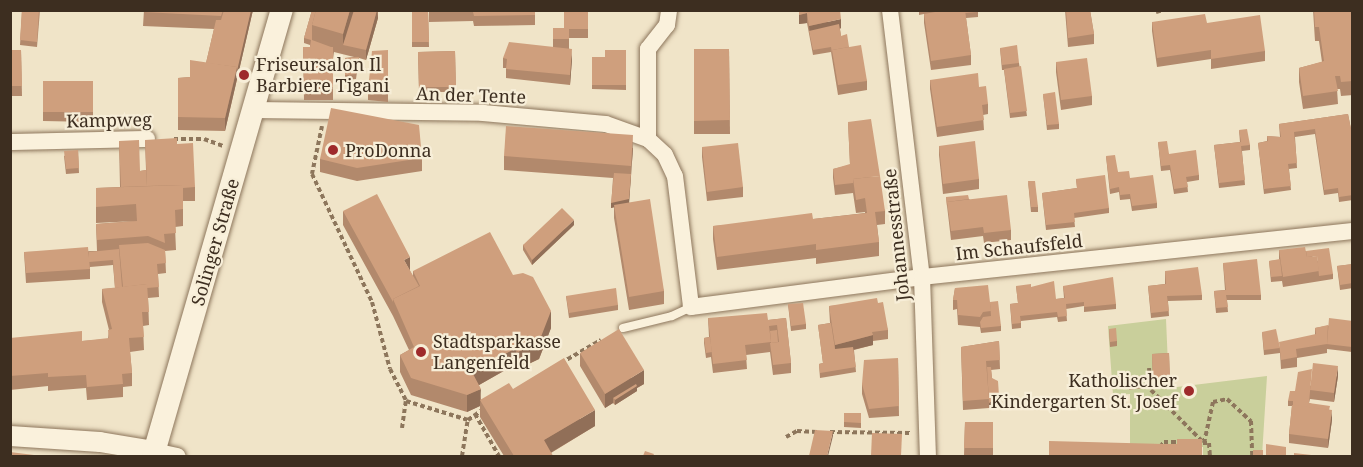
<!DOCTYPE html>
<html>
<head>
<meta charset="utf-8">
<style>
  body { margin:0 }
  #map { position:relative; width:1363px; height:467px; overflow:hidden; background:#f0e4c8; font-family:"Noto Serif",serif }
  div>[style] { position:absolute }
  .green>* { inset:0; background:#c9cf9b }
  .path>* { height:4px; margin-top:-2px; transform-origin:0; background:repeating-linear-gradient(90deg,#8d765c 0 4.5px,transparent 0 7.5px) }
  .roads { filter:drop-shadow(0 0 2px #8d765c) drop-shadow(0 0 2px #8d765c) }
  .service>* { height:8px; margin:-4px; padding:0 4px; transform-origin:4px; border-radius:4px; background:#faf1dc }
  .minor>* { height:16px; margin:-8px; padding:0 8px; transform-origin:8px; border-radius:8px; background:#faf1dc }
  .tertiary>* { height:20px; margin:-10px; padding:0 10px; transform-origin:10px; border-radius:10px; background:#faf1dc }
  .secondary>* { height:22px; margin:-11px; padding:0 11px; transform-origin:11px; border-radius:11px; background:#faf1dc }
  .wall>* { inset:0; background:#b2896c }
  .shaded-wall>* { inset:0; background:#916f58 }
  .building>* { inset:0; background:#cf9f7d }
  .dots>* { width:16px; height:16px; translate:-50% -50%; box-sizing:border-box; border:3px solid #f7eed8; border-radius:50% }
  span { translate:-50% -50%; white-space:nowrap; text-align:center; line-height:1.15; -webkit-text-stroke:4.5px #f7eed8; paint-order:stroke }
  .poi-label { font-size:18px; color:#3d2e20 }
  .left { translate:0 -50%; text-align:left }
  .right { translate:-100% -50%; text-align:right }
  .street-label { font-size:18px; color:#3d2e20 }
  .frame { position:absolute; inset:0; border:12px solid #3d2e20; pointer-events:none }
</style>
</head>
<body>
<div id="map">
  <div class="green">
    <i style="clip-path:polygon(1166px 319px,1169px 388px,1267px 376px,1262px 456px,1203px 456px,1203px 447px,1163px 447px,1130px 454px,1130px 394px,1113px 395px,1108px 326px)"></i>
  </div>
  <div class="path">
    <i style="left:1156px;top:12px;width:7px;rotate:-16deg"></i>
    <i style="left:322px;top:126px;width:49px;rotate:101.8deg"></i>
    <i style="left:312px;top:174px;width:141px;rotate:64.9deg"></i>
    <i style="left:372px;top:302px;width:69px;rotate:75deg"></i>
    <i style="left:390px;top:369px;width:36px;rotate:63deg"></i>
    <i style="left:406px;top:401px;width:65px;rotate:17deg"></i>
    <i style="left:174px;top:139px;width:30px"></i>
    <i style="left:204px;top:139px;width:20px;rotate:20deg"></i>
    <i style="left:561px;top:363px;width:46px;rotate:-29.9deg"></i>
    <i style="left:1149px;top:368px;width:22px;rotate:85deg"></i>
    <i style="left:1151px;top:390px;width:74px;rotate:45deg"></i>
    <i style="left:475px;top:414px;width:48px;rotate:60.3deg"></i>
    <i style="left:402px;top:428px;width:27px;rotate:-82deg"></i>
    <i style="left:830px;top:432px;width:80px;rotate:0.7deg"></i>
    <i style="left:786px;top:437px;width:13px;rotate:-29deg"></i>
    <i style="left:797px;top:431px;width:20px;rotate:3deg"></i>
    <i style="left:1203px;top:443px;width:6px"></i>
    <i style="left:1209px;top:443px;width:13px;rotate:86deg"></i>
    <i style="left:1204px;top:443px;width:42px;rotate:-77.6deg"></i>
    <i style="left:1213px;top:402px;width:14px;rotate:-12deg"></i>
    <i style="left:1227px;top:399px;width:33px;rotate:43deg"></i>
    <i style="left:1251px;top:421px;width:35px;rotate:88deg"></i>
    <i style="left:1160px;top:447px;width:6px;rotate:-51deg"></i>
    <i style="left:1164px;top:442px;width:16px"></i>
    <i style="left:462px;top:456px;width:36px;rotate:-81deg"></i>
    <i style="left:468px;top:420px;width:21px;rotate:-35deg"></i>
  </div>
  <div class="roads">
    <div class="service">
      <i style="left:623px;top:328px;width:50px;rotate:-13.8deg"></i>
      <i style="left:672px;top:316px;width:21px;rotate:-25deg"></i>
    </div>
    <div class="minor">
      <i style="left:890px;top:10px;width:269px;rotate:83.2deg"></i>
      <i style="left:922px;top:277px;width:179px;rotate:88.1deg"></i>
      <i style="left:253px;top:110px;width:230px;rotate:0.7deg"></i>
      <i style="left:483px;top:113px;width:123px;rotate:5.1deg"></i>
      <i style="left:606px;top:124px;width:45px;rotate:19.7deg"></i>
      <i style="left:648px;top:139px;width:23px;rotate:43deg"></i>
      <i style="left:665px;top:155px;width:23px;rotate:65deg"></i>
      <i style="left:675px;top:176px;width:132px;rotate:83deg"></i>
      <i style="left:691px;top:307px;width:233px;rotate:-7.4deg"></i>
      <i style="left:922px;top:277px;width:432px;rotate:-6.1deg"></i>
      <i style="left:648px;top:139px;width:90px;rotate:-90deg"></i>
      <i style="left:648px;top:49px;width:31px;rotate:-52deg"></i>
      <i style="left:667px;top:25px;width:15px;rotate:-82deg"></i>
      <i style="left:10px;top:142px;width:137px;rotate:-1.3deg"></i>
      <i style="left:154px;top:451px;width:24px;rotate:12deg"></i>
    </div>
    <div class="tertiary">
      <i style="left:10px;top:436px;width:90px;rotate:3.8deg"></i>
      <i style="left:100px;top:442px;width:55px;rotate:9.5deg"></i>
    </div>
    <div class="secondary">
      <i style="left:153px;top:456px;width:464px;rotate:-73.9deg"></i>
    </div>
  </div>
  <div class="wall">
    <i style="clip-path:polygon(22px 10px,40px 10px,37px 47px,20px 45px)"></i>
    <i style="clip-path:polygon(144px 10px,253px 10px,225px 131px,178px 130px,178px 78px,190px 77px,206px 63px,214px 29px,143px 26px)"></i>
    <i style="clip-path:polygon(312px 10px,378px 10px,378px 18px,366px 60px,359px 58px,356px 79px,345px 80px,345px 58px,354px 57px,334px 52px,333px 59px,333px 100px,304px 100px,303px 47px,310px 47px,310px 45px,304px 43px,304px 38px)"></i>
    <i style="clip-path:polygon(412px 10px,428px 10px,429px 47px,412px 47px)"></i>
    <i style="clip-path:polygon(429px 10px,535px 10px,535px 25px,474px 26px,473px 21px,429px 22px)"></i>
    <i style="clip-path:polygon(588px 10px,588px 38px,569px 38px,569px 48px,572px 59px,570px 85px,506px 78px,506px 68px,503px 68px,503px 58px,553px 47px,553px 28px,564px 28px)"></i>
    <i style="clip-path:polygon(799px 10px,841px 28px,840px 29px,841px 36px,849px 47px,867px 81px,867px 90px,838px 95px,831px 52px,813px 55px,807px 23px,799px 24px)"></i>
    <i style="clip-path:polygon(919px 10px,937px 10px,937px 12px,978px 10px,978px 17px,966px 18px,971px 55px,971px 65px,931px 70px,924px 23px,924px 14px,919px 15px)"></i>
    <i style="clip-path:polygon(1065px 10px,1090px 10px,1094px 34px,1094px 44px,1068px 47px)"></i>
    <i style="clip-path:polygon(1313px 10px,1353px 10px,1353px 95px,1341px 96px,1340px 89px,1337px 89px,1338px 104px,1303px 109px,1299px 82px,1299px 68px,1322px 62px,1319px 41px,1315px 41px)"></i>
    <i style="clip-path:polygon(1152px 22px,1207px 23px,1265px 51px,1265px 61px,1211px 69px,1211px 59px,1157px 67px,1152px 31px)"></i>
    <i style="clip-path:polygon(1000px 48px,1019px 63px,1027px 116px,1010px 118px,1004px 70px,1002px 70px)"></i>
    <i style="clip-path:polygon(694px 49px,729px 49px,730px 134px,694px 134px)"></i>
    <i style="clip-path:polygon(10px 50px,21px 50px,22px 96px,10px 96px)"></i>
    <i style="clip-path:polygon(388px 50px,388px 102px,368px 100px,368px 90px)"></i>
    <i style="clip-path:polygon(626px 50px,626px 90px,592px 89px,592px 57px,605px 57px)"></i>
    <i style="clip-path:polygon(455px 51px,456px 92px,419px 92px,418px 52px)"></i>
    <i style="clip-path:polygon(1056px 62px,1092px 96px,1092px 105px,1061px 110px,1056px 72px)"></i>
    <i style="clip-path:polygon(930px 80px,979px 87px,988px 104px,988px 114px,983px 115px,984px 130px,937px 137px,930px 89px)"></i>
    <i style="clip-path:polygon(43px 81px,93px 81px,93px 122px,43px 121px)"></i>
    <i style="clip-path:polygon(1043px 94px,1059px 124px,1059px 129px,1047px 130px)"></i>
    <i style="clip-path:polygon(1348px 114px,1353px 139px,1353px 200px,1339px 202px,1338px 193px,1324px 195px,1315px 134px,1295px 137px,1297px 168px,1289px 169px,1291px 190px,1264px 194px,1258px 143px,1267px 141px,1267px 136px,1280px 137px,1279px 124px)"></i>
    <i style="clip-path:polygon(848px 122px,885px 211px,885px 224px,877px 225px,879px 242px,879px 256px,816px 264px,816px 258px,717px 270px,713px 239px,713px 226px,813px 219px,865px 213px,865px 212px,856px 213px,853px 193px,835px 195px,833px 178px,833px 169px,850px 165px)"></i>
    <i style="clip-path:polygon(1239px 130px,1250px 145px,1250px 150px,1242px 151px,1245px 185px,1219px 188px,1214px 145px,1240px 142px)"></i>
    <i style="clip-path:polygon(145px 140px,177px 144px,195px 187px,195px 201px,183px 201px,183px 226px,175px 227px,176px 250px,165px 251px,166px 273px,158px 274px,159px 297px,148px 298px,149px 325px,143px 326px,144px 350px,130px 352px,132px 373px,132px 386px,123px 387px,123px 397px,87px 400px,86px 388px,48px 391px,48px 386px,10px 390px,10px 338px,82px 341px,108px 339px,109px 330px,102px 302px,102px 289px,115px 288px,113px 265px,90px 267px,90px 279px,26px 283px,24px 252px,97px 251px,96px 224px,136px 221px,96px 223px,96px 188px,120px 187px,119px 141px,140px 171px,146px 170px)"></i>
    <i style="clip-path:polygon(1158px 142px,1169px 154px,1199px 175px,1199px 180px,1187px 182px,1188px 192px,1174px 194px,1170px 170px,1161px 171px)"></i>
    <i style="clip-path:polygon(939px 146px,979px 179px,979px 189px,943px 194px,939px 155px)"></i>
    <i style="clip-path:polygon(702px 147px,743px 187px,743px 197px,707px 201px,702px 157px)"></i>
    <i style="clip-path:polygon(633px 148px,629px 202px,664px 291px,664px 304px,629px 310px,614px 218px,614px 207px,611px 208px,613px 178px,504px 170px,504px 156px)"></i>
    <i style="clip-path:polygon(78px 150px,79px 173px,66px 174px,64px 156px)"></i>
    <i style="clip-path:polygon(1106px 156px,1118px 172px,1130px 178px,1157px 203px,1157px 208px,1132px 211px,1130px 199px,1120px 200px,1119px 192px,1110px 194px)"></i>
    <i style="clip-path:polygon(422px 158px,422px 171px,357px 181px,320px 172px,320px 159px)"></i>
    <i style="clip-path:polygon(1076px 179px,1109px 208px,1109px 213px,1074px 218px,1075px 227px,1046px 230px,1042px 193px,1077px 188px)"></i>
    <i style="clip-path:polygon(1028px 181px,1038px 207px,1038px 212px,1031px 212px)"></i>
    <i style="clip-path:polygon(946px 197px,969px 199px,1011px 230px,1011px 240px,984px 243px,983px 236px,951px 240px)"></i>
    <i style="clip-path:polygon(343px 211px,410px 271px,413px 277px,413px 271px,513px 275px,551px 328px,539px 359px,518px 369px,516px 364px,479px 385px,481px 400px,513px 389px,595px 426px,551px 453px,553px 456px,504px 456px,480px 417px,480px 406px,467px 412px,411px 395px,400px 372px,400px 355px,409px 350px,393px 316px,343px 225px)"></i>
    <i style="clip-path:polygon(574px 225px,532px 265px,523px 250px,523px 245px)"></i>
    <i style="clip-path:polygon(1279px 250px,1306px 251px,1333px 274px,1333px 279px,1283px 287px,1282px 281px,1271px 282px,1269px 261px,1279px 260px)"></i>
    <i style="clip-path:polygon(1223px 263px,1261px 295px,1261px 300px,1227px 300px,1228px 312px,1216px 313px,1214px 291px,1225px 290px)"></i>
    <i style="clip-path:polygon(1353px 264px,1353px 288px,1340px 290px,1337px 266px)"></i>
    <i style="clip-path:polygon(1165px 271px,1202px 295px,1202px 300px,1168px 301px,1169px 316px,1151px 318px,1148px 286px,1165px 284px)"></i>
    <i style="clip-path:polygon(1016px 286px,1031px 287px,1056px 299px,1064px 298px,1063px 286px,1116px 304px,1116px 309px,1084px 312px,1084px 306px,1066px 309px,1067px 321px,1058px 322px,1057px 317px,1021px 321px,1021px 328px,1012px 329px,1010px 304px,1018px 303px)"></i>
    <i style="clip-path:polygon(955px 288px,990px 302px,1001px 326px,1001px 331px,981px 333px,980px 327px,958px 325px,957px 309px,953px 310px,953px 300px)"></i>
    <i style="clip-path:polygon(566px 296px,618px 305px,618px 310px,569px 318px)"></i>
    <i style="clip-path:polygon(878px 303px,888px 330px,888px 339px,873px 341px,873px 345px,854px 350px,856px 372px,820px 378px,819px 364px,823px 363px,818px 325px,830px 323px,829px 306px)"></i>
    <i style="clip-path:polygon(788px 304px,806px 324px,806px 329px,791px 331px)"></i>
    <i style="clip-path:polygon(708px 318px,768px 320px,786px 318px,791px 363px,791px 373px,773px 375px,770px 352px,746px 355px,747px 369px,713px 373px,711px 357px,706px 358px,704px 343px,704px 338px,709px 337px)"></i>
    <i style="clip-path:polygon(1353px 321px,1352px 352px,1327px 349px,1327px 353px,1297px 358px,1297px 367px,1281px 369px,1280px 353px,1264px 355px,1262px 332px,1279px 347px,1315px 335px,1315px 328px)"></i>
    <i style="clip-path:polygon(1109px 329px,1117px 341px,1117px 346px,1110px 347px)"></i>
    <i style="clip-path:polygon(999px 341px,1000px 369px,991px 370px,992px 378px,999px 401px,989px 408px,963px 410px,961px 347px)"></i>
    <i style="clip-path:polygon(580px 353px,644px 384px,637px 388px,637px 391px,615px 405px,613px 403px,605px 408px,580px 366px)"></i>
    <i style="clip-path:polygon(1169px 353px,1170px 383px,1153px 384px,1152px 354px)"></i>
    <i style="clip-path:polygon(898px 358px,899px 416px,869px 418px,862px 394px,862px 384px)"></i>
    <i style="clip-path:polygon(1338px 376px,1334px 402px,1310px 399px,1309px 403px,1330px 410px,1332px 420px,1328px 448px,1289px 443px,1289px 434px,1292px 406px,1288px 406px,1288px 401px,1295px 391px)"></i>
    <i style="clip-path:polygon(1129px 377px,1143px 383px,1143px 388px,1129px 390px)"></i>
    <i style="clip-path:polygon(844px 413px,861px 413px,861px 428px,844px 427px)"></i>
    <i style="clip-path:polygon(965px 422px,993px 422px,993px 456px,964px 456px)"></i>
  </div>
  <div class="shaded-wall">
    <i style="clip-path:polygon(251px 10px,253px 10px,225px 131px,225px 118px)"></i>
    <i style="clip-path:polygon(350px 10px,356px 10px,343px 45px,343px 34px)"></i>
    <i style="clip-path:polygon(377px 10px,378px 18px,366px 60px,366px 50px)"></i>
    <i style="clip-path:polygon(807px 13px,807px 23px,799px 24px,799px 15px)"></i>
    <i style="clip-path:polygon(841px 19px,841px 28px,810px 35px,809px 26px)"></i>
    <i style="clip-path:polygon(572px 49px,572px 59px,570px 85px,570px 75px)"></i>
    <i style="clip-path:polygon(633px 135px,633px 148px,629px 204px,611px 208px,611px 203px,631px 174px)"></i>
    <i style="clip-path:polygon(574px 220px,574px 225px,532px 265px,532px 260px)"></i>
    <i style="clip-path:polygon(410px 257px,410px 271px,404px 260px)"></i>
    <i style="clip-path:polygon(551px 311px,551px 328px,539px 359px,518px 369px,518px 352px)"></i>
    <i style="clip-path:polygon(873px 335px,873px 345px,835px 354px,835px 345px)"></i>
    <i style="clip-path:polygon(516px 348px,516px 364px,472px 389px,472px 372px)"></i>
    <i style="clip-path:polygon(1338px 366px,1338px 376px,1334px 402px,1334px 393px)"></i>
    <i style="clip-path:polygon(644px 370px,644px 384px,637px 388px,637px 391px,615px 405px,615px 400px,613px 398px,613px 403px,605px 408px,605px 394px)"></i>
    <i style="clip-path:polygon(481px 389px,480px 406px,467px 412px,467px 395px)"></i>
    <i style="clip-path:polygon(999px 396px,999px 401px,989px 408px,989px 403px)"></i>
    <i style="clip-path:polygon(595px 410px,595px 426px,545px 456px,544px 440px)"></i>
    <i style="clip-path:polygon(1332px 410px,1332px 420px,1328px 448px,1328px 439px)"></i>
    <i style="clip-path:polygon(833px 431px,833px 436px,828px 456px,827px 456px)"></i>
  </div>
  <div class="building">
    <i style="clip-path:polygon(22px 10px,39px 10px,37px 42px,20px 40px)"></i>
    <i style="clip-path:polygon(144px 10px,223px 10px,221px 16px,143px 12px)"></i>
    <i style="clip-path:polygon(224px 10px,251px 10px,237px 71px,237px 67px,206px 63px,216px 20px,221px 20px)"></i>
    <i style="clip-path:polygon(312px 10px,316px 10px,312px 25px,312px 40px,331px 47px,310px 47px,311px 40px,304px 38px)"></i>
    <i style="clip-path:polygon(316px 10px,350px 10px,343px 34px,312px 25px)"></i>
    <i style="clip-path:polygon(354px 10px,377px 10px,366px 50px,343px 45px)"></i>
    <i style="clip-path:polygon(412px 10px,428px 10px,429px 42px,412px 42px)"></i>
    <i style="clip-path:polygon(429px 10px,535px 10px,535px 15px,474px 16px,473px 12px,429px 12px)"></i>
    <i style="clip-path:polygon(564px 10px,588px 10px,588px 29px,569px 29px,569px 39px,553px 39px,553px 28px,564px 28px)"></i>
    <i style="clip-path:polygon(799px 10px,840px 10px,841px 19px,809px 26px,807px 13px,799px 15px)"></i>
    <i style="clip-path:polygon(946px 10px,965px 10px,971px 55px,931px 61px,924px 14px)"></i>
    <i style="clip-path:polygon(965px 10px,978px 10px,978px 12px,965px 13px)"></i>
    <i style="clip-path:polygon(1066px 10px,1090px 10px,1094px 34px,1068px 38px)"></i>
    <i style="clip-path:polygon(1314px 10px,1353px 10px,1353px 81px,1341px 82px,1340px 76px,1335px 76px,1338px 91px,1303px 96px,1299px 68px,1324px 61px,1319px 27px,1315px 27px)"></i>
    <i style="clip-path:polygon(1205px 14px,1207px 23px,1260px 15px,1265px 51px,1211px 59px,1211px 50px,1157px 58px,1152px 22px)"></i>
    <i style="clip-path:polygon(839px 24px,841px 36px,847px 34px,849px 47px,832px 50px,832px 54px,831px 47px,813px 50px,809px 31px)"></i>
    <i style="clip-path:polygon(509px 42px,572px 49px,570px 75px,506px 69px,507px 59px,503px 58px)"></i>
    <i style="clip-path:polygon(861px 45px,867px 81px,838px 85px,832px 50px)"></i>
    <i style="clip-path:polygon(1017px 45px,1019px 63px,1002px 65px,1000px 48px)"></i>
    <i style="clip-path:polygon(303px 47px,333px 47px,333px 87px,304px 87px)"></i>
    <i style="clip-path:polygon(694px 49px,729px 49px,730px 120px,694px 121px)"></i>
    <i style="clip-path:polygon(10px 50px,21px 50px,22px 86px,10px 86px)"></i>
    <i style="clip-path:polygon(388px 50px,388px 93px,368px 90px,372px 51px)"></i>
    <i style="clip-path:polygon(605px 50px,626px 50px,626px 85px,592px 85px,592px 57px,605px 57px)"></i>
    <i style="clip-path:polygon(455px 51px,456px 87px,419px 87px,418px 52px)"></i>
    <i style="clip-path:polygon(359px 57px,356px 74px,345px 75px,345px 58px)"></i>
    <i style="clip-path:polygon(1087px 58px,1092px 96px,1061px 100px,1056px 62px)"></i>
    <i style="clip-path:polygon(190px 60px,237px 67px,225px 118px,178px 117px,178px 78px,190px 77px)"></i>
    <i style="clip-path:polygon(1021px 66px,1027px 111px,1010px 113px,1004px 69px)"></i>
    <i style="clip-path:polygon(978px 73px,979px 87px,986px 86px,988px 104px,982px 105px,984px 120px,937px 127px,930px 80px)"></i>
    <i style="clip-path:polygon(43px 81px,93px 81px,93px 112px,43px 112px)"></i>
    <i style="clip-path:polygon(1055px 92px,1059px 124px,1047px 125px,1043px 94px)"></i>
    <i style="clip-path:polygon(331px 108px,419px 125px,422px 158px,357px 168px,320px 159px)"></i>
    <i style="clip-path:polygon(1348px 114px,1353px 139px,1353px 195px,1339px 197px,1338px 188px,1324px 190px,1315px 129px,1294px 132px,1297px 163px,1288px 164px,1291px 186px,1264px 189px,1258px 143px,1268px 141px,1267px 136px,1281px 137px,1279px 124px)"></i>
    <i style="clip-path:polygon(871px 119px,880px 176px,853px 179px,853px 183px,835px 185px,833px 169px,850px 164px,848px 122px)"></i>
    <i style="clip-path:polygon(506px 126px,633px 135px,631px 166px,504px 156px)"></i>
    <i style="clip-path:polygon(1247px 129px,1250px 145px,1241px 146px,1245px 180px,1219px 183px,1214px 145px,1241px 142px,1239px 130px)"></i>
    <i style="clip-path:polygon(177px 138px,177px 144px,193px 143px,195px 187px,183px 188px,183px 185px,147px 186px,145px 140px)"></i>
    <i style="clip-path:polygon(139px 140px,140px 171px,146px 170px,147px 186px,121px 187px,119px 141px)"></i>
    <i style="clip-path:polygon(975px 141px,979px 179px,943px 184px,939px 146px)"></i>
    <i style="clip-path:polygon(1167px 141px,1169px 154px,1196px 150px,1199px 175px,1186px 177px,1188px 187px,1174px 189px,1170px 165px,1161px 166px,1158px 142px)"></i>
    <i style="clip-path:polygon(738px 143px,743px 187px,707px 192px,702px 147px)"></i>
    <i style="clip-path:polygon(78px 150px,79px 168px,66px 169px,64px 151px)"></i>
    <i style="clip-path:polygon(1115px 155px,1118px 172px,1129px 171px,1130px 178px,1153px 175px,1157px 203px,1132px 206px,1130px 194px,1120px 195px,1119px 187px,1110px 189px,1106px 156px)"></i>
    <i style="clip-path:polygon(614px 173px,631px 174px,629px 199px,611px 203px)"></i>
    <i style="clip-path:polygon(1105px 175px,1109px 208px,1074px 213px,1075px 222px,1046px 225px,1042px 193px,1077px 188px,1076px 179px)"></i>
    <i style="clip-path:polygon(880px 176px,885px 211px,875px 212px,879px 242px,816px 250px,816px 244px,717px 257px,713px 226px,812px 213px,813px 219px,867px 213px,865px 198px,856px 200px,853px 179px)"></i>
    <i style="clip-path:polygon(1028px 181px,1035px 181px,1038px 207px,1031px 207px)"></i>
    <i style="clip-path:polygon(183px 185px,183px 209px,175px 210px,176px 233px,164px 234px,165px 243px,148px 236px,97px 240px,96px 224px,137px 221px,136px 204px,96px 207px,96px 188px)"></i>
    <i style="clip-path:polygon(377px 194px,410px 257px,404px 260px,419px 286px,393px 299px,393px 302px,343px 211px)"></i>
    <i style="clip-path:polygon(968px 195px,969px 199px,947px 202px,947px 207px,946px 197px)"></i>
    <i style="clip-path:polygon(1007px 195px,1011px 230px,984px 233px,983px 227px,951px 231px,947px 202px)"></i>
    <i style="clip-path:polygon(650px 199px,664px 291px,629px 297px,614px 205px)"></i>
    <i style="clip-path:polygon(562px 208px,574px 220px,532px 260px,523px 245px)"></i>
    <i style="clip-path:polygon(490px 232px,513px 275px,523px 273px,533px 277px,551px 311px,539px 342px,518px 352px,516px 348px,472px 372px,481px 389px,467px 395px,411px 378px,400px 355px,414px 347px,393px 299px,420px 286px,413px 271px)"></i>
    <i style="clip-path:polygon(148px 243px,165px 250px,166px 263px,157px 264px,159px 287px,147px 288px,147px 284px,123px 287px,119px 245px)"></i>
    <i style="clip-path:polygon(88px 247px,90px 269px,26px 273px,24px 252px)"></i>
    <i style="clip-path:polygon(1305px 247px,1307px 257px,1317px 256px,1319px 271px,1283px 277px,1279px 250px)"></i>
    <i style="clip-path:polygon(1329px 248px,1333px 274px,1319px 276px,1317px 256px,1307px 257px,1306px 251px)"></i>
    <i style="clip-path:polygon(119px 249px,122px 287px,115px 288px,113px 260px,89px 262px,89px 252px)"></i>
    <i style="clip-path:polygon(1257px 259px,1261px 295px,1226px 295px,1228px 307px,1216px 308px,1214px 291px,1226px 290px,1223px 263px)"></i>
    <i style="clip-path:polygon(1280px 259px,1282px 276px,1271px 277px,1269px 261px)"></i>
    <i style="clip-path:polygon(1353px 264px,1353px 283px,1340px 285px,1337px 266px)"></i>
    <i style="clip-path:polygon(1198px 267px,1202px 295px,1167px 296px,1169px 311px,1151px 313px,1148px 286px,1166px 284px,1165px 271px)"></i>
    <i style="clip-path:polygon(1113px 277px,1116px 304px,1084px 307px,1084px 302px,1066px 304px,1067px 316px,1058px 317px,1057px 312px,1020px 316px,1021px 323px,1012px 324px,1010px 304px,1018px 303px,1016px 286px,1031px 284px,1031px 287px,1054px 281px,1056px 299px,1065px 298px,1063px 286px)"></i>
    <i style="clip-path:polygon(147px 284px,149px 312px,142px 312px,144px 337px,129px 338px,132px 373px,122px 374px,123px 384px,87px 387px,86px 375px,48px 377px,48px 373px,10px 376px,10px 338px,82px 331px,82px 341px,109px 338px,108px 330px,112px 329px,102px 289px)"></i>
    <i style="clip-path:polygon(988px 285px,991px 311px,983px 312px,980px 317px,958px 315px,957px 300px,953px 300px,955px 288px)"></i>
    <i style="clip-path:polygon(616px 288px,618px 305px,569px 313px,566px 296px)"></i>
    <i style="clip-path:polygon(877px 298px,878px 303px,883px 302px,888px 330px,872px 332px,873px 335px,835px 345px,829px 306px)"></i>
    <i style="clip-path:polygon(998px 301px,1001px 326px,981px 328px,980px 322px,983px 317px,991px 316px,990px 302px)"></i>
    <i style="clip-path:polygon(803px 303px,806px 324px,791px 326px,788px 304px)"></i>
    <i style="clip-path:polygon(767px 313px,768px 320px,786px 318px,791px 363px,773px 365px,770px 343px,779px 342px,777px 325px,769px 326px,771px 342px,745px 345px,747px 360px,713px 364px,708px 318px)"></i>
    <i style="clip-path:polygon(1329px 318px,1353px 321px,1352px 347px,1326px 344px,1327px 344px)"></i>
    <i style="clip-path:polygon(831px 323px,835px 349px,853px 347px,856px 367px,820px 373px,819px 364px,823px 363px,818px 325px)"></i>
    <i style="clip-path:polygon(1328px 325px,1327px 344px,1296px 349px,1297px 357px,1281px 360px,1279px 342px,1316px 334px,1315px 328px)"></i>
    <i style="clip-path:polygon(1116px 328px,1117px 341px,1110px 342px,1109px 329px)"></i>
    <i style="clip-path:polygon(619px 329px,644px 370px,605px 394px,580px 353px)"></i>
    <i style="clip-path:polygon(1276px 329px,1280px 348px,1264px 350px,1262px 332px)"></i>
    <i style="clip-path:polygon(777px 330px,778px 342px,771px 343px,770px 331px)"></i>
    <i style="clip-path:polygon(710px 337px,712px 352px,706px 353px,704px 338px)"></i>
    <i style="clip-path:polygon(999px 341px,1000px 360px,986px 361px,989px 399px,963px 401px,961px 347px)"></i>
    <i style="clip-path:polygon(1169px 353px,1170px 378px,1153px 379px,1152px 354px)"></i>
    <i style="clip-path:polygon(564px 358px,595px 410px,544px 440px,553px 456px,514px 456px,480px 400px,509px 383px,513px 389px)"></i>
    <i style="clip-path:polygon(898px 358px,899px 406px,869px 409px,862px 384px,864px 360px)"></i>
    <i style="clip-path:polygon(1313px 363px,1338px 366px,1334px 393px,1310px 390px)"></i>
    <i style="clip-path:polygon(987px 367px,991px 367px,992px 378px,998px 381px,999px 396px,989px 403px)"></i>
    <i style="clip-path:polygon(1312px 369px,1309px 403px,1330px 406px,1329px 410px,1293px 406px,1293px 401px,1288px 401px,1290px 391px,1295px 391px,1298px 372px)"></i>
    <i style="clip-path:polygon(1142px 376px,1143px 383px,1129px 385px,1129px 377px)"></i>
    <i style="clip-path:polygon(636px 384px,637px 386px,615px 400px,613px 398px)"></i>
    <i style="clip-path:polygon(1292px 405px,1332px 410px,1328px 439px,1289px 434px)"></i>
    <i style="clip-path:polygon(844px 413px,861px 413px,861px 423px,844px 422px)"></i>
    <i style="clip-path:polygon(965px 422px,993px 422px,993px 448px,964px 448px)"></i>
    <i style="clip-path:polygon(815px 430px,833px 431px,827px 456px,809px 456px)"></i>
    <i style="clip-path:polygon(872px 433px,902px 434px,901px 456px,871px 456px)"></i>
    <i style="clip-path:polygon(1177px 439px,1202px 439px,1202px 456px,1177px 456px)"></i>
    <i style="clip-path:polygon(1049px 441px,1164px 444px,1164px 456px,1049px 456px)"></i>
    <i style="clip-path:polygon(1164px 444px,1177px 444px,1177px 456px,1164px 456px)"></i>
    <i style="clip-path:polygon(1266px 444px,1286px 447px,1286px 456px,1266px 456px)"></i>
    <i style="clip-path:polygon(1253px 450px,1263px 450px,1263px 456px,1253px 456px)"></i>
    <i style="clip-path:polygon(645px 451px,654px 454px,653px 456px,643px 456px)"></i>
    <i style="clip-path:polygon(10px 452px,42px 456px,10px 456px)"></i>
    <i style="clip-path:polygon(1294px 453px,1320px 456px,1294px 456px)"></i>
  </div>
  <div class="dots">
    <i style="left:244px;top:75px;background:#9e2a2b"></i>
    <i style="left:333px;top:150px;background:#9e2a2b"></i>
    <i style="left:421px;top:352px;background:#9e2a2b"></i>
    <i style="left:1189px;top:391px;background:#9e2a2b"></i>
  </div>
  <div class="poi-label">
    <span class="left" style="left:256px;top:75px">Friseursalon Il<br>Barbiere Tigani</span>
    <span class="left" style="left:345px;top:150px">ProDonna</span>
    <span class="left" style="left:433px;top:352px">Stadtsparkasse<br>Langenfeld</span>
    <span class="right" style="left:1177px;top:391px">Katholischer<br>Kindergarten St. Josef</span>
  </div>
  <div class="street-label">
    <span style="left:471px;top:95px;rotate:2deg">An der Tente</span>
    <span style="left:109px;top:120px;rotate:-1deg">Kampweg</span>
    <span style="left:896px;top:235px;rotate:-96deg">Johannesstraße</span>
    <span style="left:215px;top:242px;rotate:-74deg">Solinger Straße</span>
    <span style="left:1019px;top:247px;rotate:-6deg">Im Schaufsfeld</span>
  </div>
  <div class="frame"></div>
</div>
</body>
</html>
